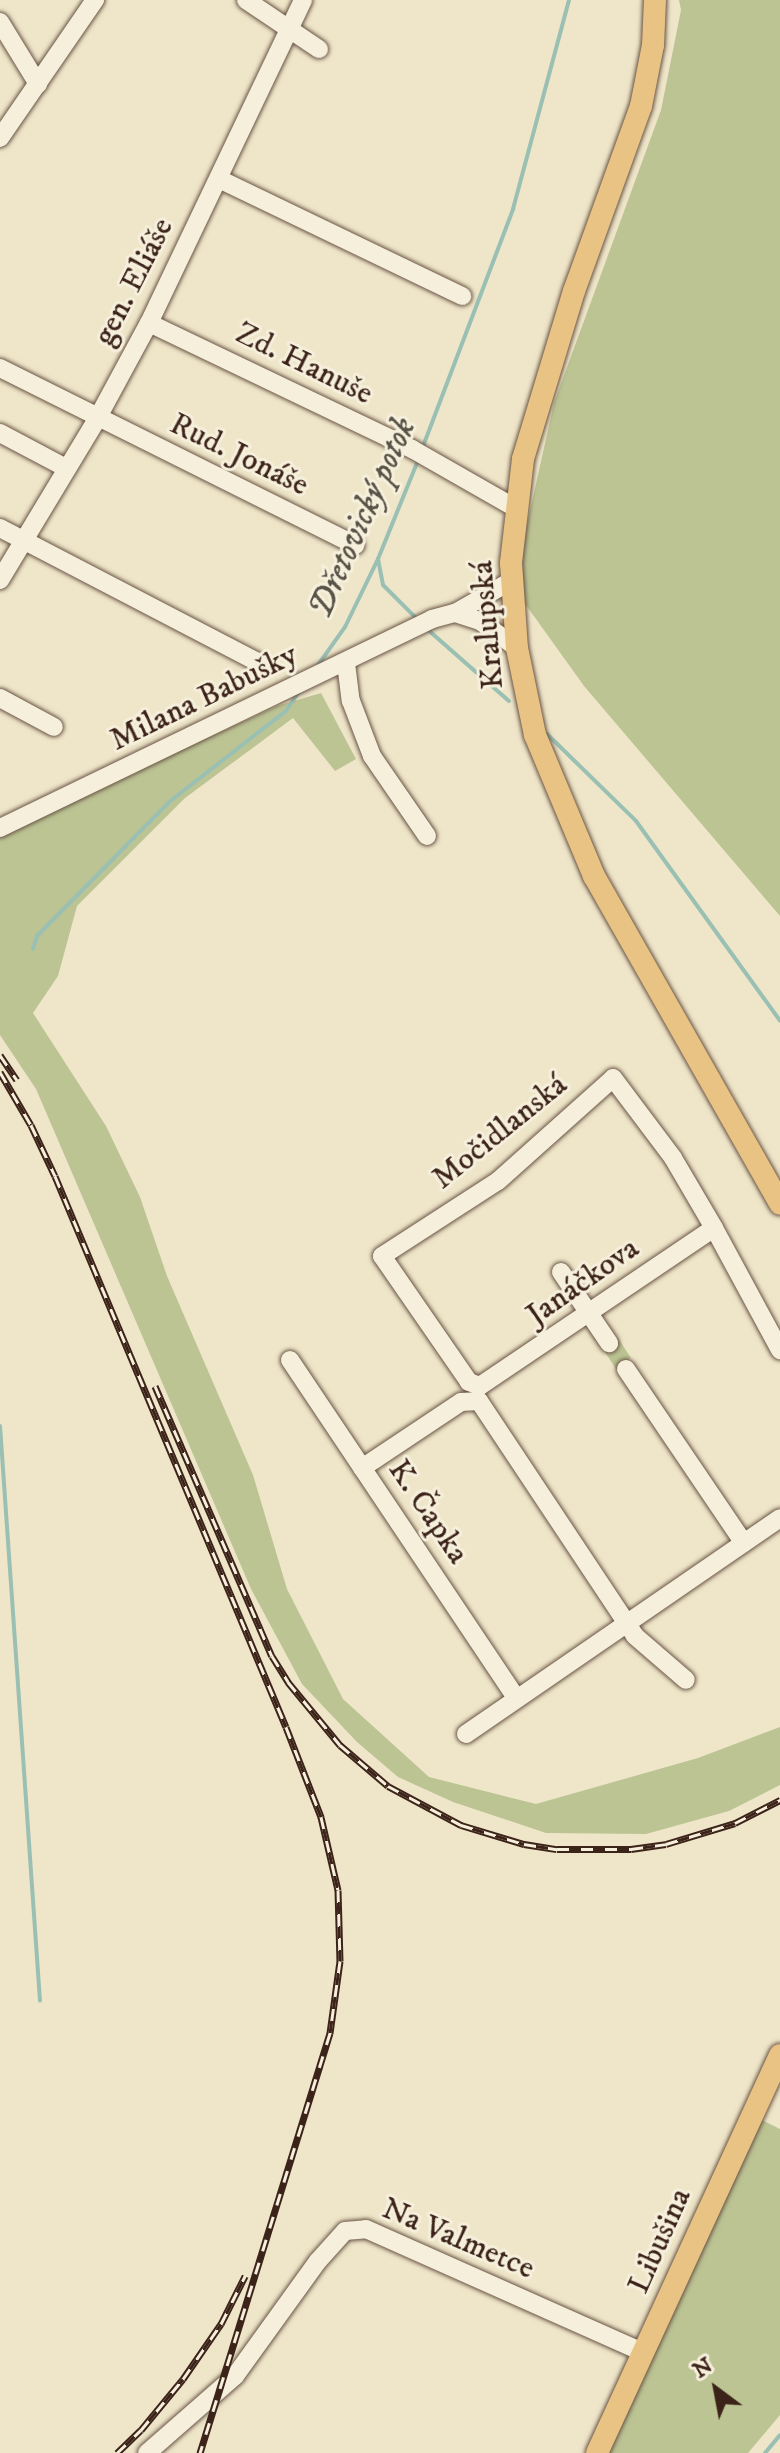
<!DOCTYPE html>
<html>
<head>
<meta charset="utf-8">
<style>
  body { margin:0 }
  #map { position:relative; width:780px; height:2453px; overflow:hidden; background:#efe6c9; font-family:"IM FELL DW Pica",serif }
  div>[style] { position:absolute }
  .green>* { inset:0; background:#bcc494 }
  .stream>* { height:4px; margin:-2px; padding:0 2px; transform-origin:2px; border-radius:2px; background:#9ac0b3 }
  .roads { filter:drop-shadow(0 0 2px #695445) drop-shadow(0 0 2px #695445) }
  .minor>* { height:18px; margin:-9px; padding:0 9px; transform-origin:9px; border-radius:9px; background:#f5efdc }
  .major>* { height:22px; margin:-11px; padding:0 11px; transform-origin:11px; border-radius:11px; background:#e8c384 }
  .rail>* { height:7px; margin-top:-3.5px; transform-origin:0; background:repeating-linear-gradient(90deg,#f5efdc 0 12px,#3c2319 0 24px); box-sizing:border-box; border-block:2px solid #3c2319 }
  span { translate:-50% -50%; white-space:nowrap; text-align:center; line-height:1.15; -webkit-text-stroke:6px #f5efdc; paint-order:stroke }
  .street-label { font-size:32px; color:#3c2319 }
  .water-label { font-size:34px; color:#585247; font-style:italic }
  .north { position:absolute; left:676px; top:2349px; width:80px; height:80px; -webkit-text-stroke:6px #f5efdc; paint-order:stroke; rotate:328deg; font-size:22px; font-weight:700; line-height:32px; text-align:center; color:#3c2319 }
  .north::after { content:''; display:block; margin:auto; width:28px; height:36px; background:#3c2319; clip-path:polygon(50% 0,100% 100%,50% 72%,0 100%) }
</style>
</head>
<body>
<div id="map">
  <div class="green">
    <i style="clip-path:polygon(679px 0,780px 0,780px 916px,584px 686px,513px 587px,554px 403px,661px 110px,681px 10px)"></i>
    <i style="clip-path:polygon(321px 693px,356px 759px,335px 771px,293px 718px,185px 798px,77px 906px,58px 976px,33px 1013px,106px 1126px,140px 1197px,167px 1276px,253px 1475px,287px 1589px,343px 1699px,429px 1777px,536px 1804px,698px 1758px,780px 1727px,780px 1785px,729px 1811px,646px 1834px,546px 1833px,453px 1802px,398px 1777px,357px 1742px,302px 1684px,251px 1589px,36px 1089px,0 1035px,0 834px,277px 706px)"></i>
    <i style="clip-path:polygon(618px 1338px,631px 1358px,628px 1360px,646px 1386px,627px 1366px,616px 1369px,603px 1349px)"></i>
    <i style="clip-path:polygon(762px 2120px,780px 2129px,780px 2415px,748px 2453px,607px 2453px)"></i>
  </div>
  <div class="stream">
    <i style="left:422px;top:449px;width:257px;rotate:-69.2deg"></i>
    <i style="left:513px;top:209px;width:216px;rotate:-75deg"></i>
    <i style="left:378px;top:559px;width:26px;rotate:79deg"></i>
    <i style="left:383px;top:585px;width:49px;rotate:45deg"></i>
    <i style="left:427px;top:629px;width:109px;rotate:41.3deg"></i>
    <i style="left:318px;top:665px;width:47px;rotate:-54.6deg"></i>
    <i style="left:345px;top:627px;width:76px;rotate:-64.1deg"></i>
    <i style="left:378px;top:559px;width:109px;rotate:-67.9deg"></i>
    <i style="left:547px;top:734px;width:124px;rotate:44.3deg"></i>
    <i style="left:636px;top:821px;width:246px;rotate:54.2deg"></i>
    <i style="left:33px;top:949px;width:14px;rotate:-73deg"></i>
    <i style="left:37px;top:936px;width:188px;rotate:-45.4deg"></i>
    <i style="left:169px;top:802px;width:148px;rotate:-37.9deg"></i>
    <i style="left:286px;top:711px;width:23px;rotate:-56deg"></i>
    <i style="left:0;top:1426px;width:576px;rotate:86.02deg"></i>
    <i style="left:765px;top:2453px;width:23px;rotate:-50deg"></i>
  </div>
  <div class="roads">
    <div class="minor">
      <i style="left:246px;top:0;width:88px;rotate:33.9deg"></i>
      <i style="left:0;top:22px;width:73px;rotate:58.5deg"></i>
      <i style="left:0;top:138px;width:168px;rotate:-55.5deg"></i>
      <i style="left:219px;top:179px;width:270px;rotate:25.7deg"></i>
      <i style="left:149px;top:323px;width:292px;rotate:25.6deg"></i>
      <i style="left:412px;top:449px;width:121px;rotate:29.7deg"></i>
      <i style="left:0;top:368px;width:397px;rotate:26.5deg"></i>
      <i style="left:0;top:433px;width:75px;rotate:27.9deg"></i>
      <i style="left:0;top:528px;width:294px;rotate:27.5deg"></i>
      <i style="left:0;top:580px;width:188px;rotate:-58.9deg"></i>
      <i style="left:97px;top:419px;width:109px;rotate:-61.6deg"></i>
      <i style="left:149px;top:323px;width:358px;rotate:-64.5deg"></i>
      <i style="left:455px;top:613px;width:64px;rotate:-29.7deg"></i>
      <i style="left:346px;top:663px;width:38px;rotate:83deg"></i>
      <i style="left:351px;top:701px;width:59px;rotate:69.1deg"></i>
      <i style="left:372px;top:756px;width:97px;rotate:55.5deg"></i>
      <i style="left:0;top:698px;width:61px;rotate:28.2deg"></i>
      <i style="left:0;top:828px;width:480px;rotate:-25.8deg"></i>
      <i style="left:432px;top:619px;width:24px;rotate:-15deg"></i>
      <i style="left:455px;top:613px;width:26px;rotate:18deg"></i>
      <i style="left:480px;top:621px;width:46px;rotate:36.1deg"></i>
      <i style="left:714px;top:1228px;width:282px;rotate:146deg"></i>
      <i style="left:480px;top:1386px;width:12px;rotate:-160deg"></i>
      <i style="left:469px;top:1382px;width:153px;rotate:-124.6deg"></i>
      <i style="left:382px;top:1256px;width:138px;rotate:-32.9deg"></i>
      <i style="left:498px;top:1181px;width:154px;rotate:-41.8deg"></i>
      <i style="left:613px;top:1078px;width:100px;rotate:53.1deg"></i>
      <i style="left:673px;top:1158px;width:81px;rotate:59.6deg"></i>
      <i style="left:714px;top:1228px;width:139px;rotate:61.6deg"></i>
      <i style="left:561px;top:1272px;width:86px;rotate:55.9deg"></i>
      <i style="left:290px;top:1360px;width:406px;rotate:56.2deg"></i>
      <i style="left:626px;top:1369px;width:210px;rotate:55.9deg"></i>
      <i style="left:362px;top:1468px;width:119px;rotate:-33.7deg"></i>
      <i style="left:461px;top:1402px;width:18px;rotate:-3deg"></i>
      <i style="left:479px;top:1401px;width:282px;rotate:56.4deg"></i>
      <i style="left:635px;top:1636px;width:67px;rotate:40.8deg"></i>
      <i style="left:466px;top:1734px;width:381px;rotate:-34.5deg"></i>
      <i style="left:147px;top:2453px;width:117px;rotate:-41.2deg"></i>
      <i style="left:235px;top:2376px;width:142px;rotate:-54.2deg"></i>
      <i style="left:318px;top:2261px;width:40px;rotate:-48deg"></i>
      <i style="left:345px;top:2231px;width:21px;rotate:-5deg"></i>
      <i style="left:366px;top:2229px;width:305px;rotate:24deg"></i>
    </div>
    <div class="major">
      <i style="left:655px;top:0;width:45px;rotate:92.5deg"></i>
      <i style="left:653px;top:45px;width:62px;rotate:101.1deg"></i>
      <i style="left:641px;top:106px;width:197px;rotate:109.9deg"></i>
      <i style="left:574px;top:291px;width:176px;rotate:106.9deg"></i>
      <i style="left:523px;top:459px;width:105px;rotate:96.6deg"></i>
      <i style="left:511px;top:563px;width:85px;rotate:86deg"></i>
      <i style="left:517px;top:648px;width:89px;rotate:78.3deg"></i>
      <i style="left:535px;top:735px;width:153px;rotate:67.3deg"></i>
      <i style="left:594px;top:876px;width:377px;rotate:60.4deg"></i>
      <i style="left:597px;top:2453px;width:438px;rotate:-65.3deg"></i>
    </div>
  </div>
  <div class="rail">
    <i style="left:0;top:1055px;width:30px;rotate:56deg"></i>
    <i style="left:0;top:1072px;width:61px;rotate:59.7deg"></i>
    <i style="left:31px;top:1125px;width:56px;rotate:64.8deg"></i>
    <i style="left:55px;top:1176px;width:597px;rotate:67.25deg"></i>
    <i style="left:286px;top:1727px;width:97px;rotate:68.7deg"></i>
    <i style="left:321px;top:1817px;width:75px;rotate:76.9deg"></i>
    <i style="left:338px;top:1890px;width:71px;rotate:88.4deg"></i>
    <i style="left:340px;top:1961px;width:73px;rotate:97.9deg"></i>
    <i style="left:330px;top:2033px;width:440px;rotate:107.2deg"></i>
    <i style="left:155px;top:1386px;width:294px;rotate:66.6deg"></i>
    <i style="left:272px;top:1656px;width:31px;rotate:58deg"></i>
    <i style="left:288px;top:1682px;width:82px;rotate:50.5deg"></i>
    <i style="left:340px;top:1745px;width:63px;rotate:40.5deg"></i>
    <i style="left:388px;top:1786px;width:83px;rotate:28.1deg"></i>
    <i style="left:461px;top:1825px;width:66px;rotate:16.8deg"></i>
    <i style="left:524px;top:1844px;width:33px;rotate:9deg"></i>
    <i style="left:557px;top:1849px;width:74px"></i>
    <i style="left:631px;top:1849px;width:35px;rotate:-8deg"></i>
    <i style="left:666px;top:1844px;width:72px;rotate:-16.9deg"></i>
    <i style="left:735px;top:1823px;width:51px;rotate:-27.1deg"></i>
    <i style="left:117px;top:2453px;width:33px;rotate:-44deg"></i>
    <i style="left:141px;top:2430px;width:66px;rotate:-50.5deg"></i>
    <i style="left:183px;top:2379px;width:67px;rotate:-55.4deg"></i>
    <i style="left:221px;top:2324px;width:54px;rotate:-63.4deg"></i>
  </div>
  <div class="street-label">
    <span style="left:134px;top:282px;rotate:-63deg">gen. Eliáše</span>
    <span style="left:304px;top:364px;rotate:26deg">Zd. Hanuše</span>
    <span style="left:239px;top:455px;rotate:26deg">Rud. Jonáše</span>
    <span style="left:488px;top:625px;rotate:-95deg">Kralupská</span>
    <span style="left:204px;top:698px;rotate:-26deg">Milana Babušky</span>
    <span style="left:500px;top:1132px;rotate:-39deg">Močidlanská</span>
    <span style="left:583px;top:1282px;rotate:-35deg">Janáčkova</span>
    <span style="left:428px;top:1512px;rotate:56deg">K. Čapka</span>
    <span style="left:458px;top:2239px;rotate:23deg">Na Valmetce</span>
    <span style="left:660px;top:2241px;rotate:-66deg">Libušina</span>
  </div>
  <div class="water-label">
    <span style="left:363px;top:518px;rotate:-66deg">Dřetovický potok</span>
  </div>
  <div class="north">N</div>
</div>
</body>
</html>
